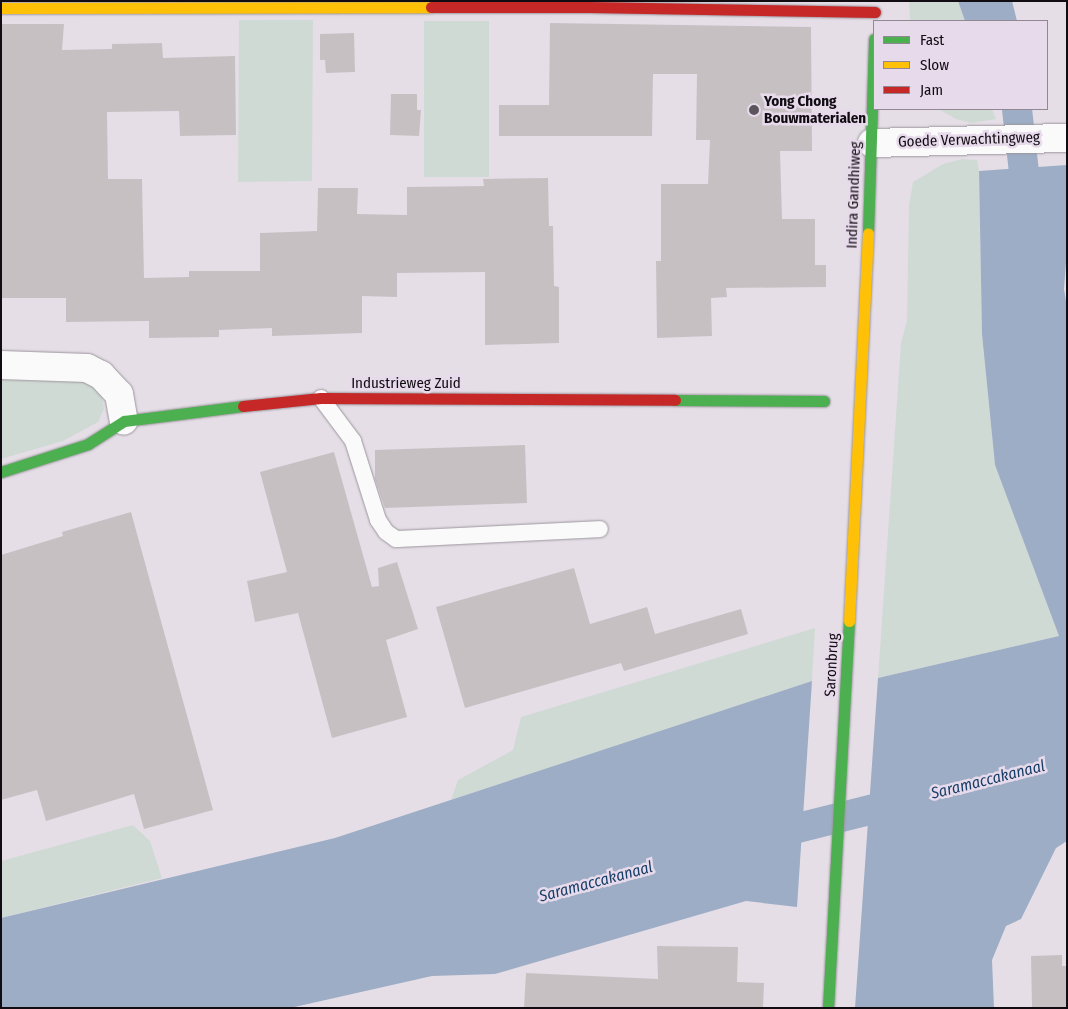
<!DOCTYPE html>
<html>
<head>
<meta charset="utf-8">
<style>
  body { margin:0 }
  #map { position:relative; width:1068px; height:1009px; overflow:hidden; background:#e5dee7; font-family:"Fira Sans Condensed",sans-serif }
  div>[style] { position:absolute }
  .green>* { inset:0; background:#d0dad4 }
  .water>* { inset:0; background:#9dadc5 }
  .canal>* { height:30px; margin:-15px; padding:0 15px; transform-origin:15px; border-radius:15px; background:#9dadc5 }
  .building>* { inset:0; background:#c7c0c3 }
  .roads { filter:drop-shadow(0 0 1px #9c969d) drop-shadow(0 0 1px #9c969d) }
  .lane>* { height:16px; margin:-8px; padding:0 8px; transform-origin:8px; border-radius:8px; background:#fbfafb }
  .street>* { height:28px; margin:-14px; padding:0 14px; transform-origin:14px; border-radius:14px; background:#fbfafb }
  .fast>* { height:11px; margin:-5.5px; padding:0 5.5px; transform-origin:5.5px; border-radius:5.5px; background:#4caf50 }
  .slow>* { height:11px; margin:-5.5px; padding:0 5.5px; transform-origin:5.5px; border-radius:5.5px; background:#ffc107 }
  .jam>* { height:11px; margin:-5.5px; padding:0 5.5px; transform-origin:5.5px; border-radius:5.5px; background:#c62828 }
  .dots>* { width:14px; height:14px; translate:-50% -50%; box-sizing:border-box; border:2px solid #e7daeb; border-radius:50% }
  span { translate:-50% -50%; white-space:nowrap; text-align:center; line-height:1.15; -webkit-text-stroke:5px #e7daeb; paint-order:stroke }
  .poi-label { font-size:15px; color:#100c12; font-weight:700 }
  .left { translate:0 -50%; text-align:left }
  .street-label { font-size:15px; color:#100c12 }
  .water-label { font-size:16px; color:#173e67; font-style:italic }
  .frame { position:absolute; inset:0; border:2px solid #100c12; pointer-events:none }
  .legend { position:absolute; left:873px; top:20px; width:175px; height:90px; box-sizing:border-box; background:#e7daeb; border:1px solid #918894; margin:0; padding:6px 9px; list-style:none; font-size:15px; color:#100c12 }
  .legend li { display:flex; align-items:center; gap:10px; height:25px }
  .legend b { width:25px; border:1px solid #918894 }
</style>
</head>
<body>
<div id="map">
  <div class="green">
    <i style="clip-path:polygon(909px 1px,958px 1px,965px 21px,910px 21px)"></i>
    <i style="clip-path:polygon(239px 20px,313px 20px,312px 181px,238px 182px)"></i>
    <i style="clip-path:polygon(424px 21px,489px 21px,489px 177px,424px 177px)"></i>
    <i style="clip-path:polygon(938px 109px,992px 109px,996px 119px,971px 123px,956px 119px)"></i>
    <i style="clip-path:polygon(962px 159px,977px 160px,979px 171px,982px 334px,995px 465px,1059px 636px,878px 678px,901px 343px,907px 320px,909px 205px,913px 182px,943px 164px)"></i>
    <i style="clip-path:polygon(76px 377px,91px 385px,102px 396px,104px 409px,98px 422px,63px 441px,1px 459px,1px 378px)"></i>
    <i style="clip-path:polygon(815px 628px,812px 681px,451px 800px,458px 780px,513px 750px,521px 717px)"></i>
    <i style="clip-path:polygon(133px 825px,150px 841px,162px 878px,1px 918px,1px 861px)"></i>
  </div>
  <div class="water">
    <i style="clip-path:polygon(958px 1px,1012px 1px,1017px 21px,965px 21px)"></i>
    <i style="clip-path:polygon(1067px 165px,1067px 250px,1064px 289px,1067px 307px,1067px 841px,1056px 848px,1021px 919px,1006px 926px,992px 960px,994px 1008px,855px 1008px,878px 678px,1059px 636px,995px 465px,982px 334px,979px 171px)"></i>
    <i style="clip-path:polygon(812px 681px,797px 907px,746px 901px,495px 974px,432px 976px,290px 1008px,1px 1008px,1px 918px,335px 838px)"></i>
  </div>
  <div class="canal">
    <i style="left:1017px;top:109px;width:100px;rotate:83.7deg"></i>
    <i style="left:762px;top:837px;width:152px;rotate:-14.1deg"></i>
  </div>
  <div class="building">
    <i style="clip-path:polygon(550px 23px,811px 27px,812px 151px,780px 151px,782px 219px,815px 219px,815px 265px,826px 265px,826px 287px,726px 288px,727px 297px,711px 298px,712px 336px,657px 338px,656px 261px,661px 261px,661px 184px,708px 184px,710px 140px,696px 140px,697px 74px,653px 74px,652px 136px,499px 136px,499px 105px,549px 105px)"></i>
    <i style="clip-path:polygon(1px 24px,64px 24px,62px 50px,112px 49px,112px 44px,162px 43px,163px 58px,235px 56px,236px 135px,180px 136px,179px 111px,107px 112px,108px 179px,142px 179px,144px 278px,189px 277px,189px 271px,260px 271px,260px 233px,317px 231px,318px 188px,358px 188px,357px 214px,407px 215px,407px 187px,484px 186px,483px 179px,548px 178px,549px 226px,553px 226px,554px 286px,559px 287px,559px 343px,485px 345px,485px 272px,397px 273px,397px 297px,362px 296px,362px 333px,272px 336px,272px 328px,219px 330px,219px 337px,149px 338px,149px 321px,66px 322px,66px 298px,1px 298px)"></i>
    <i style="clip-path:polygon(354px 33px,355px 72px,326px 73px,325px 60px,320px 60px,320px 34px)"></i>
    <i style="clip-path:polygon(391px 94px,417px 94px,417px 110px,421px 110px,419px 136px,390px 135px)"></i>
    <i style="clip-path:polygon(525px 445px,527px 503px,385px 508px,375px 479px,375px 450px)"></i>
    <i style="clip-path:polygon(334px 452px,372px 587px,379px 586px,378px 568px,397px 562px,418px 629px,386px 640px,407px 717px,332px 738px,298px 613px,255px 622px,247px 581px,287px 572px,260px 472px)"></i>
    <i style="clip-path:polygon(131px 512px,213px 810px,144px 829px,134px 794px,46px 821px,37px 790px,1px 800px,1px 555px,63px 536px,62px 532px)"></i>
    <i style="clip-path:polygon(574px 568px,590px 624px,647px 607px,655px 634px,741px 609px,748px 634px,624px 671px,621px 663px,465px 708px,436px 607px)"></i>
    <i style="clip-path:polygon(657px 946px,738px 947px,737px 982px,764px 983px,763px 1008px,524px 1008px,526px 973px,658px 979px)"></i>
    <i style="clip-path:polygon(1062px 955px,1062px 966px,1067px 966px,1067px 1008px,1032px 1008px,1031px 956px)"></i>
  </div>
  <div class="roads">
    <div class="lane">
      <i style="left:321px;top:398px;width:54px;rotate:53.3deg"></i>
      <i style="left:353px;top:441px;width:83px;rotate:72.4deg"></i>
      <i style="left:378px;top:520px;width:14px;rotate:56deg"></i>
      <i style="left:386px;top:532px;width:12px;rotate:35deg"></i>
      <i style="left:396px;top:539px;width:204px;rotate:-2.8deg"></i>
    </div>
    <div class="street">
      <i style="left:872px;top:143px;width:195px;rotate:-1.5deg"></i>
      <i style="left:1px;top:365px;width:86px;rotate:2deg"></i>
      <i style="left:87px;top:368px;width:16px;rotate:27deg"></i>
      <i style="left:101px;top:375px;width:26px;rotate:47deg"></i>
      <i style="left:119px;top:394px;width:27px;rotate:80deg"></i>
    </div>
    <div class="fast">
      <i style="left:868px;top:233px;width:194px;rotate:-88.2deg"></i>
      <i style="left:675px;top:400px;width:149px;rotate:0.4deg"></i>
      <i style="left:1px;top:472px;width:91px;rotate:-17.8deg"></i>
      <i style="left:88px;top:444px;width:43px;rotate:-32.6deg"></i>
      <i style="left:124px;top:421px;width:120px;rotate:-7.2deg"></i>
      <i style="left:828px;top:1008px;width:388px;rotate:-86.9deg"></i>
    </div>
    <div class="slow">
      <i style="left:1px;top:8px;width:430px;rotate:-0.1deg"></i>
      <i style="left:849px;top:621px;width:388px;rotate:-87.2deg"></i>
    </div>
    <div class="jam">
      <i style="left:431px;top:7px;width:158px"></i>
      <i style="left:589px;top:7px;width:286px;rotate:1deg"></i>
      <i style="left:243px;top:406px;width:78px;rotate:-5.9deg"></i>
      <i style="left:321px;top:398px;width:354px;rotate:0.3deg"></i>
    </div>
  </div>
  <div class="dots">
    <i style="left:754px;top:110px;background:#5b565d"></i>
  </div>
  <div class="poi-label">
    <span class="left" style="left:764px;top:110px">Yong Chong<br>Bouwmaterialen</span>
  </div>
  <div class="street-label">
    <span style="left:969px;top:140px;rotate:-2deg">Goede Verwachtingweg</span>
    <span style="left:854px;top:195px;rotate:-88deg">Indira Gandhiweg</span>
    <span style="left:406px;top:384px">Industrieweg Zuid</span>
    <span style="left:832px;top:665px;rotate:-87deg">Saronbrug</span>
  </div>
  <div class="water-label">
    <span style="left:988px;top:780px;rotate:-14deg">Saramaccakanaal</span>
    <span style="left:596px;top:882px;rotate:-15deg">Saramaccakanaal</span>
  </div>
  <div class="frame"></div>
  <ul class="legend">
  <li><b style="height:6px;background:#4caf50"></b>Fast</li>
  <li><b style="height:6px;background:#ffc107"></b>Slow</li>
  <li><b style="height:6px;background:#c62828"></b>Jam</li>
  </ul>
</div>
</body>
</html>
